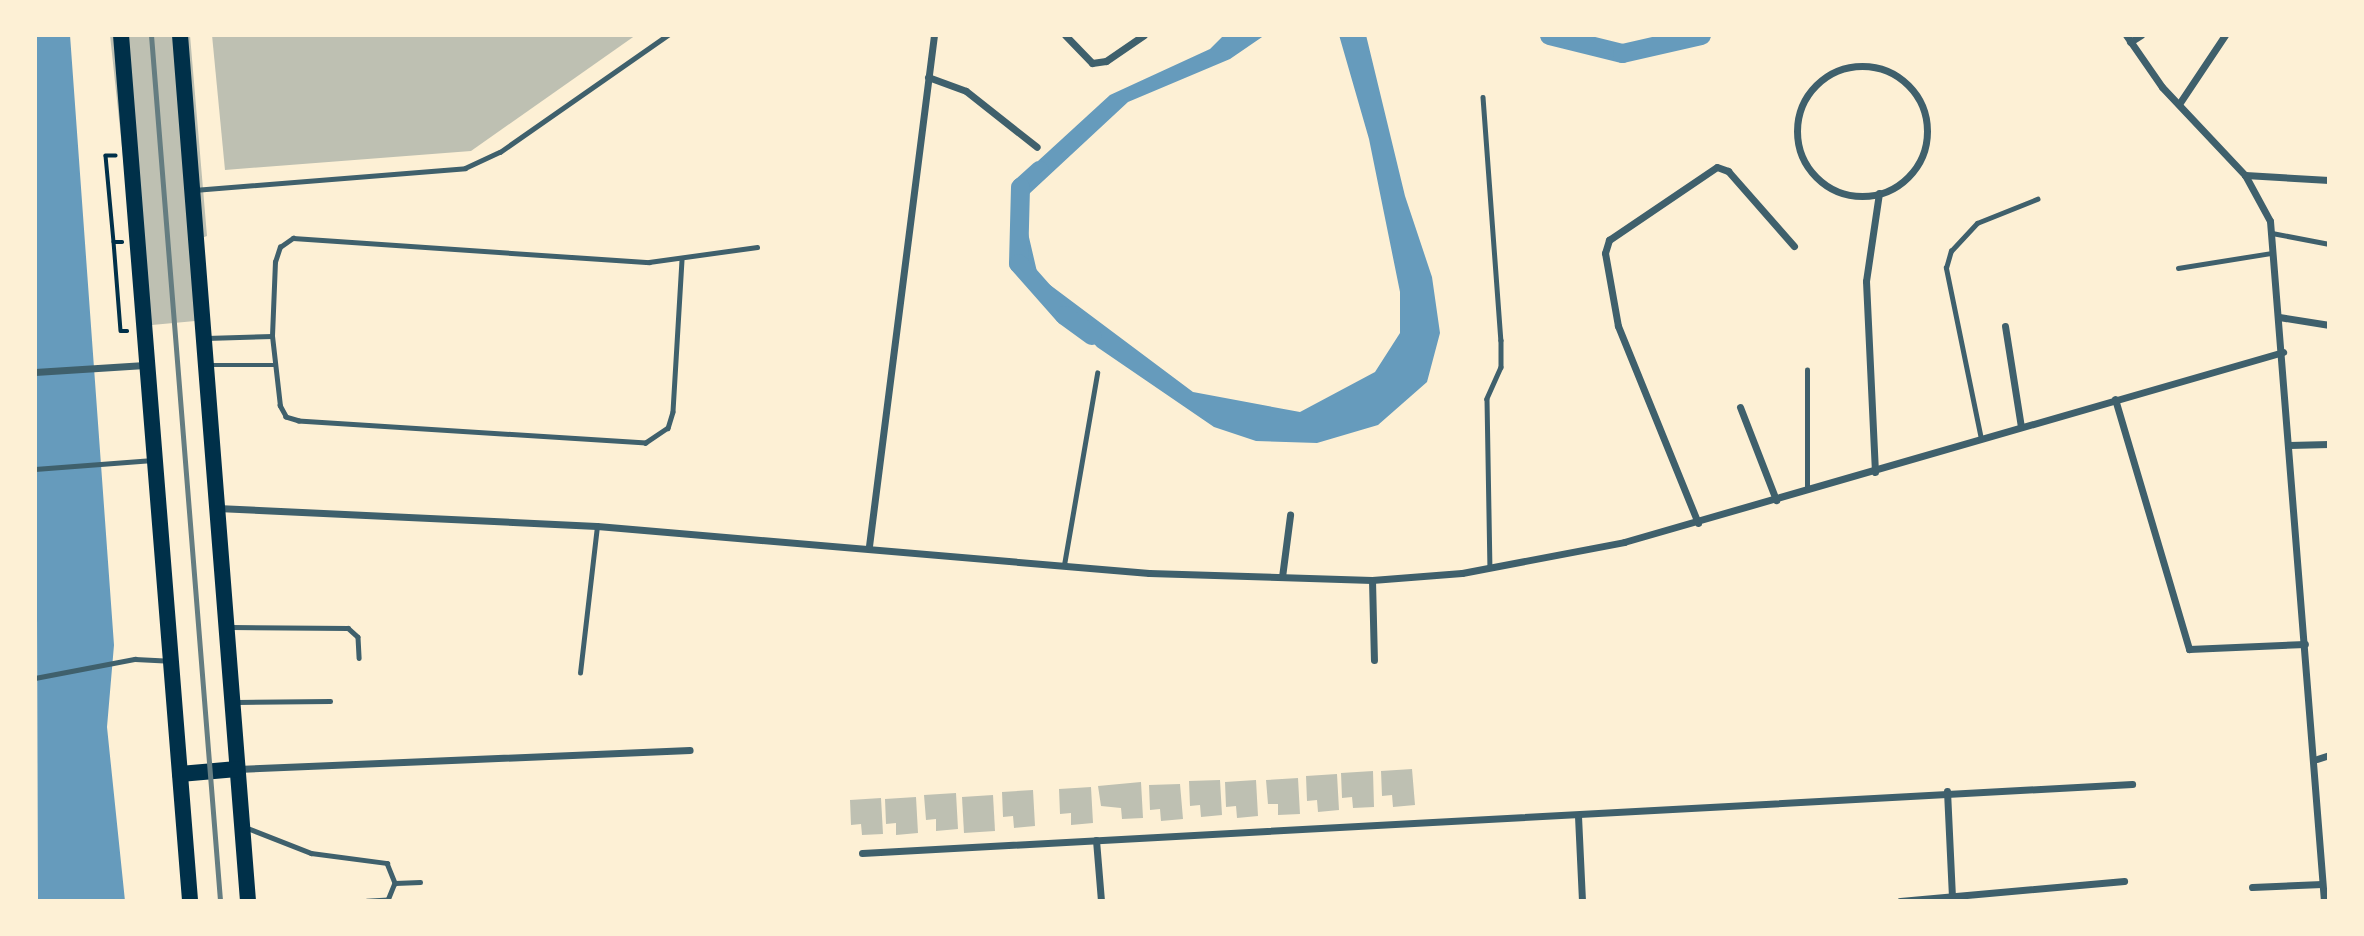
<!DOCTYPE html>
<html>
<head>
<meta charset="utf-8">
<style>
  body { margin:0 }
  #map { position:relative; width:2364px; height:936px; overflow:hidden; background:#fdf0d5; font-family:"Roboto Condensed",sans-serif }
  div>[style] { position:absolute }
  .water>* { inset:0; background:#669bbc }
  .canal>* { height:19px; margin:-9.5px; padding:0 9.5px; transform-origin:9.5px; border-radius:9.5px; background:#669bbc }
  .building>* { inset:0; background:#bec0b2 }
  .path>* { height:3.5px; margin:-1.75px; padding:0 1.75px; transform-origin:1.75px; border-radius:1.75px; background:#003049 }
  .service>* { height:4.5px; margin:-2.25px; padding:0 2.25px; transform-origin:2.25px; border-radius:2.25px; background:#3f606c }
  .minor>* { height:7px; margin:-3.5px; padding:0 3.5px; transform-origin:3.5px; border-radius:3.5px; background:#3f606c }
  .minor>.ring { margin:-3.5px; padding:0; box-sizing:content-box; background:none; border:7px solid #3f606c; border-radius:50% }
  .trunk>* { height:16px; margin:-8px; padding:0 8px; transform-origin:8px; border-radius:8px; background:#003049 }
  .rail>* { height:5px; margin:-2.5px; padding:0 2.5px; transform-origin:2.5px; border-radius:2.5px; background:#657d81 }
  span { translate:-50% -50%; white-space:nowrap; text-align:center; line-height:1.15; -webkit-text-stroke:6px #fdf0d5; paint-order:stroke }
  .frame { position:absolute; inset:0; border:37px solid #fdf0d5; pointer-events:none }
</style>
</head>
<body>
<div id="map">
  <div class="water">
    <i style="clip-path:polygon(35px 35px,70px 35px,114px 645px,107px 727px,125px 901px,38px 901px)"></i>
    <i style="clip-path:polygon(1224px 35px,1265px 35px,1230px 59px,1128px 102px,1029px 194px,1028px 233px,1038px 276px,1193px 392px,1300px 412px,1375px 372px,1400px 333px,1400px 292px,1369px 139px,1339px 35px,1366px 35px,1405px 196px,1432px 277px,1440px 333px,1427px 382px,1378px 425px,1317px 443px,1256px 441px,1214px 427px,1097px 347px,1018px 258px,1020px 187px,1038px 161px,1110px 95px,1210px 49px)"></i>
  </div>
  <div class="canal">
    <i style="left:1549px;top:35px;width:75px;rotate:13.9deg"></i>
    <i style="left:1622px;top:53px;width:81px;rotate:-12.8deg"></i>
    <i style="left:1039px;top:170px;width:25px;rotate:138deg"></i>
    <i style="left:1020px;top:187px;width:76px;rotate:91.5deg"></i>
    <i style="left:1018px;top:263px;width:69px;rotate:48.5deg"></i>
    <i style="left:1064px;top:315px;width:34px;rotate:36deg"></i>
  </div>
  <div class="building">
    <i style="clip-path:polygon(110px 35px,190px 35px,207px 236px,199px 239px,206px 320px,141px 326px)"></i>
    <i style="clip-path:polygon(212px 35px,636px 35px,471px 151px,225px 170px)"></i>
    <i style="clip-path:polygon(1412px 769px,1415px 805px,1393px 807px,1392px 795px,1382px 796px,1381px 771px)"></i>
    <i style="clip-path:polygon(1373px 771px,1374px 807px,1353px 808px,1352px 797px,1342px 798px,1341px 773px)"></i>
    <i style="clip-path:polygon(1337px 774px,1339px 810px,1318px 812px,1317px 800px,1307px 801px,1306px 776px)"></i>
    <i style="clip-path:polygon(1298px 778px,1300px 814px,1278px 815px,1278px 804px,1268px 804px,1266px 780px)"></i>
    <i style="clip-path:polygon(1220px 780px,1222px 815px,1201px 817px,1200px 805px,1190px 806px,1189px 781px)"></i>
    <i style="clip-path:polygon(1256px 780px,1258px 816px,1237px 818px,1236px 806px,1226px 807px,1225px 782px)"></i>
    <i style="clip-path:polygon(1141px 782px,1143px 818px,1122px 819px,1121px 808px,1101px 806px,1098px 786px)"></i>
    <i style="clip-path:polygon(1180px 784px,1183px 819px,1161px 821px,1160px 809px,1150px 810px,1149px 785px)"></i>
    <i style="clip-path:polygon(1091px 787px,1093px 823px,1071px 825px,1071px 813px,1060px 814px,1059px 789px)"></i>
    <i style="clip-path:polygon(1033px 790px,1035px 826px,1014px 828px,1013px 816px,1003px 817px,1002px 792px)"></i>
    <i style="clip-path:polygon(956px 793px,958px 829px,936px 831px,936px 819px,926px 820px,924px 795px)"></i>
    <i style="clip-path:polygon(993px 795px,995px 831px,964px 833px,962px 797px)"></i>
    <i style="clip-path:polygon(916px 797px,918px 833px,896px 835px,896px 823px,886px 824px,885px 799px)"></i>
    <i style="clip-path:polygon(881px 798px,883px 834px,862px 835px,861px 824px,851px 825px,850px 800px)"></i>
  </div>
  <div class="path">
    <i style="left:116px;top:156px;width:10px;rotate:180deg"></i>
    <i style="left:106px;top:156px;width:86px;rotate:84.7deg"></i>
    <i style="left:114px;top:242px;width:8px"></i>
    <i style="left:114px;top:242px;width:89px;rotate:85.5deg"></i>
    <i style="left:121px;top:331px;width:6px"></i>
  </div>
  <div class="service">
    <i style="left:1483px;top:97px;width:244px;rotate:85.8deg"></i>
    <i style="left:1501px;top:340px;width:27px;rotate:90deg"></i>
    <i style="left:1501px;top:367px;width:35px;rotate:114deg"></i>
    <i style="left:1487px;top:399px;width:169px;rotate:89deg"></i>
    <i style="left:194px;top:190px;width:272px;rotate:-4.6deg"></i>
    <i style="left:465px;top:168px;width:38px;rotate:-25deg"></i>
    <i style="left:500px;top:152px;width:205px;rotate:-34.9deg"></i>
    <i style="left:2272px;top:233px;width:58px;rotate:10.9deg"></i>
    <i style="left:682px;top:260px;width:152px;rotate:93.4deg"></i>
    <i style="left:673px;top:412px;width:17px;rotate:107deg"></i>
    <i style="left:668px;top:428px;width:27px;rotate:146deg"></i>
    <i style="left:646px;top:443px;width:348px;rotate:-176.4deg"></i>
    <i style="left:299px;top:421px;width:14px;rotate:-163deg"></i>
    <i style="left:286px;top:417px;width:13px;rotate:-119deg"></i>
    <i style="left:280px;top:406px;width:70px;rotate:-96.5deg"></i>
    <i style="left:272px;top:336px;width:74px;rotate:-87.7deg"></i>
    <i style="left:275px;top:262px;width:16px;rotate:-72deg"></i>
    <i style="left:280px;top:247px;width:16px;rotate:-35deg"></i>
    <i style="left:293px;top:238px;width:357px;rotate:3.9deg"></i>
    <i style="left:649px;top:262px;width:109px;rotate:-7.9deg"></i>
    <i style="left:2178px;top:268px;width:95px;rotate:-9.1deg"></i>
    <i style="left:206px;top:338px;width:66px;rotate:-1.7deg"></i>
    <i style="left:209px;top:365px;width:66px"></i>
    <i style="left:1981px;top:439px;width:175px;rotate:-101.6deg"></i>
    <i style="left:1946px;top:268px;width:18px;rotate:-74deg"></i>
    <i style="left:1951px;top:251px;width:38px;rotate:-47deg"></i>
    <i style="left:1977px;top:223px;width:65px;rotate:-21.8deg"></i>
    <i style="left:35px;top:469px;width:118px;rotate:-4.4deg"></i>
    <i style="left:1807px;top:488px;width:118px;rotate:-90deg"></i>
    <i style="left:1064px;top:565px;width:195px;rotate:-80.2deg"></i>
    <i style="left:231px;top:627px;width:117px;rotate:0.5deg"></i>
    <i style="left:348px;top:628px;width:13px;rotate:42deg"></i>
    <i style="left:358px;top:637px;width:21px;rotate:87deg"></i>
    <i style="left:580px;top:673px;width:148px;rotate:-83.4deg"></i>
    <i style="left:35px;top:678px;width:102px;rotate:-10.8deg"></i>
    <i style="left:135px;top:659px;width:34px;rotate:3deg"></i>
    <i style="left:236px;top:702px;width:94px;rotate:-0.6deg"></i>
    <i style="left:245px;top:827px;width:71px;rotate:21.5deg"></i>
    <i style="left:311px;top:853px;width:77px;rotate:7.5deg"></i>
    <i style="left:387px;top:863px;width:22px;rotate:68deg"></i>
    <i style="left:395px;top:883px;width:18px;rotate:112deg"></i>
    <i style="left:388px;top:900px;width:21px;rotate:177deg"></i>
    <i style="left:395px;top:883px;width:25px;rotate:-2deg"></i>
  </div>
  <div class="minor">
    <i style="left:1065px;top:35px;width:39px;rotate:46deg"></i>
    <i style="left:1092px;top:63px;width:14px;rotate:-8deg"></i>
    <i style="left:1106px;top:61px;width:46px;rotate:-34.4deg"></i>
    <i style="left:2126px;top:35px;width:63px;rotate:55.3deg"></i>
    <i style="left:2162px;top:87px;width:121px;rotate:46.7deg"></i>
    <i style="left:2245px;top:175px;width:52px;rotate:61.5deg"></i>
    <i style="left:2270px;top:221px;width:682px;rotate:85.46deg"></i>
    <i style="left:2130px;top:42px;width:13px;rotate:-32deg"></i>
    <i class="ring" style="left:1797px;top:66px;width:123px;height:123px"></i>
    <i style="left:928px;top:77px;width:40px;rotate:20.2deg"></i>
    <i style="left:966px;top:91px;width:90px;rotate:38.3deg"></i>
    <i style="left:2179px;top:104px;width:83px;rotate:-56.3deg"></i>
    <i style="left:2245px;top:175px;width:84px;rotate:3.4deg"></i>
    <i style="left:2279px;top:317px;width:51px;rotate:9.1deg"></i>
    <i style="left:2005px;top:326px;width:102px;rotate:81deg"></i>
    <i style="left:35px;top:372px;width:110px;rotate:-3.6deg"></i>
    <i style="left:2115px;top:399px;width:261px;rotate:73.5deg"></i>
    <i style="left:2189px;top:649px;width:116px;rotate:-2.5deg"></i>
    <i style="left:1740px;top:407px;width:100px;rotate:68.8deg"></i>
    <i style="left:2289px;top:445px;width:40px;rotate:-1.4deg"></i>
    <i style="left:1875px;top:472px;width:191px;rotate:-92.7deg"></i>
    <i style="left:1866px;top:281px;width:89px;rotate:-81.6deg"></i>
    <i style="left:217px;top:508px;width:380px;rotate:2.7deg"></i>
    <i style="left:597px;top:526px;width:554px;rotate:4.87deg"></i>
    <i style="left:1149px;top:573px;width:223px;rotate:1.8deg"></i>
    <i style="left:1372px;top:580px;width:90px;rotate:-4.4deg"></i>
    <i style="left:1462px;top:573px;width:165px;rotate:-10.8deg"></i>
    <i style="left:1624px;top:542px;width:686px;rotate:-16.08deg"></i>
    <i style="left:1698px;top:523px;width:213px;rotate:-112.1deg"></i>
    <i style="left:1618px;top:326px;width:74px;rotate:-100.1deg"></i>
    <i style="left:1605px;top:253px;width:14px;rotate:-73deg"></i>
    <i style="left:1609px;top:240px;width:130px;rotate:-34.1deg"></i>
    <i style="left:1717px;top:167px;width:12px;rotate:20deg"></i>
    <i style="left:1728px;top:171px;width:100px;rotate:48.7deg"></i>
    <i style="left:869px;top:546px;width:515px;rotate:-82.75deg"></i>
    <i style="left:1282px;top:577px;width:63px;rotate:-82.6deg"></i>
    <i style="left:1372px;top:580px;width:80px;rotate:88.6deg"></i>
    <i style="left:2317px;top:759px;width:13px;rotate:-18deg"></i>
    <i style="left:237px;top:769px;width:453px;rotate:-2.4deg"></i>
    <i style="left:1947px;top:791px;width:105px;rotate:87.3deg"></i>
    <i style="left:1578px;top:816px;width:85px;rotate:87.3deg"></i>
    <i style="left:1096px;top:840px;width:61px;rotate:85.3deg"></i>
    <i style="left:862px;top:853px;width:1272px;rotate:-3.11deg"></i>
    <i style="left:2252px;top:887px;width:70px;rotate:-2.5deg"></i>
    <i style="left:1900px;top:901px;width:225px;rotate:-5.1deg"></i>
  </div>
  <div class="trunk">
    <i style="left:121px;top:35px;width:869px;rotate:85.44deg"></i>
    <i style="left:180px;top:35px;width:869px;rotate:85.51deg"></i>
    <i style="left:180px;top:774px;width:57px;rotate:-5deg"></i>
  </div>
  <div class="rail">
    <i style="left:151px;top:35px;width:869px;rotate:85.44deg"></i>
  </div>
  <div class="frame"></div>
</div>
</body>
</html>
